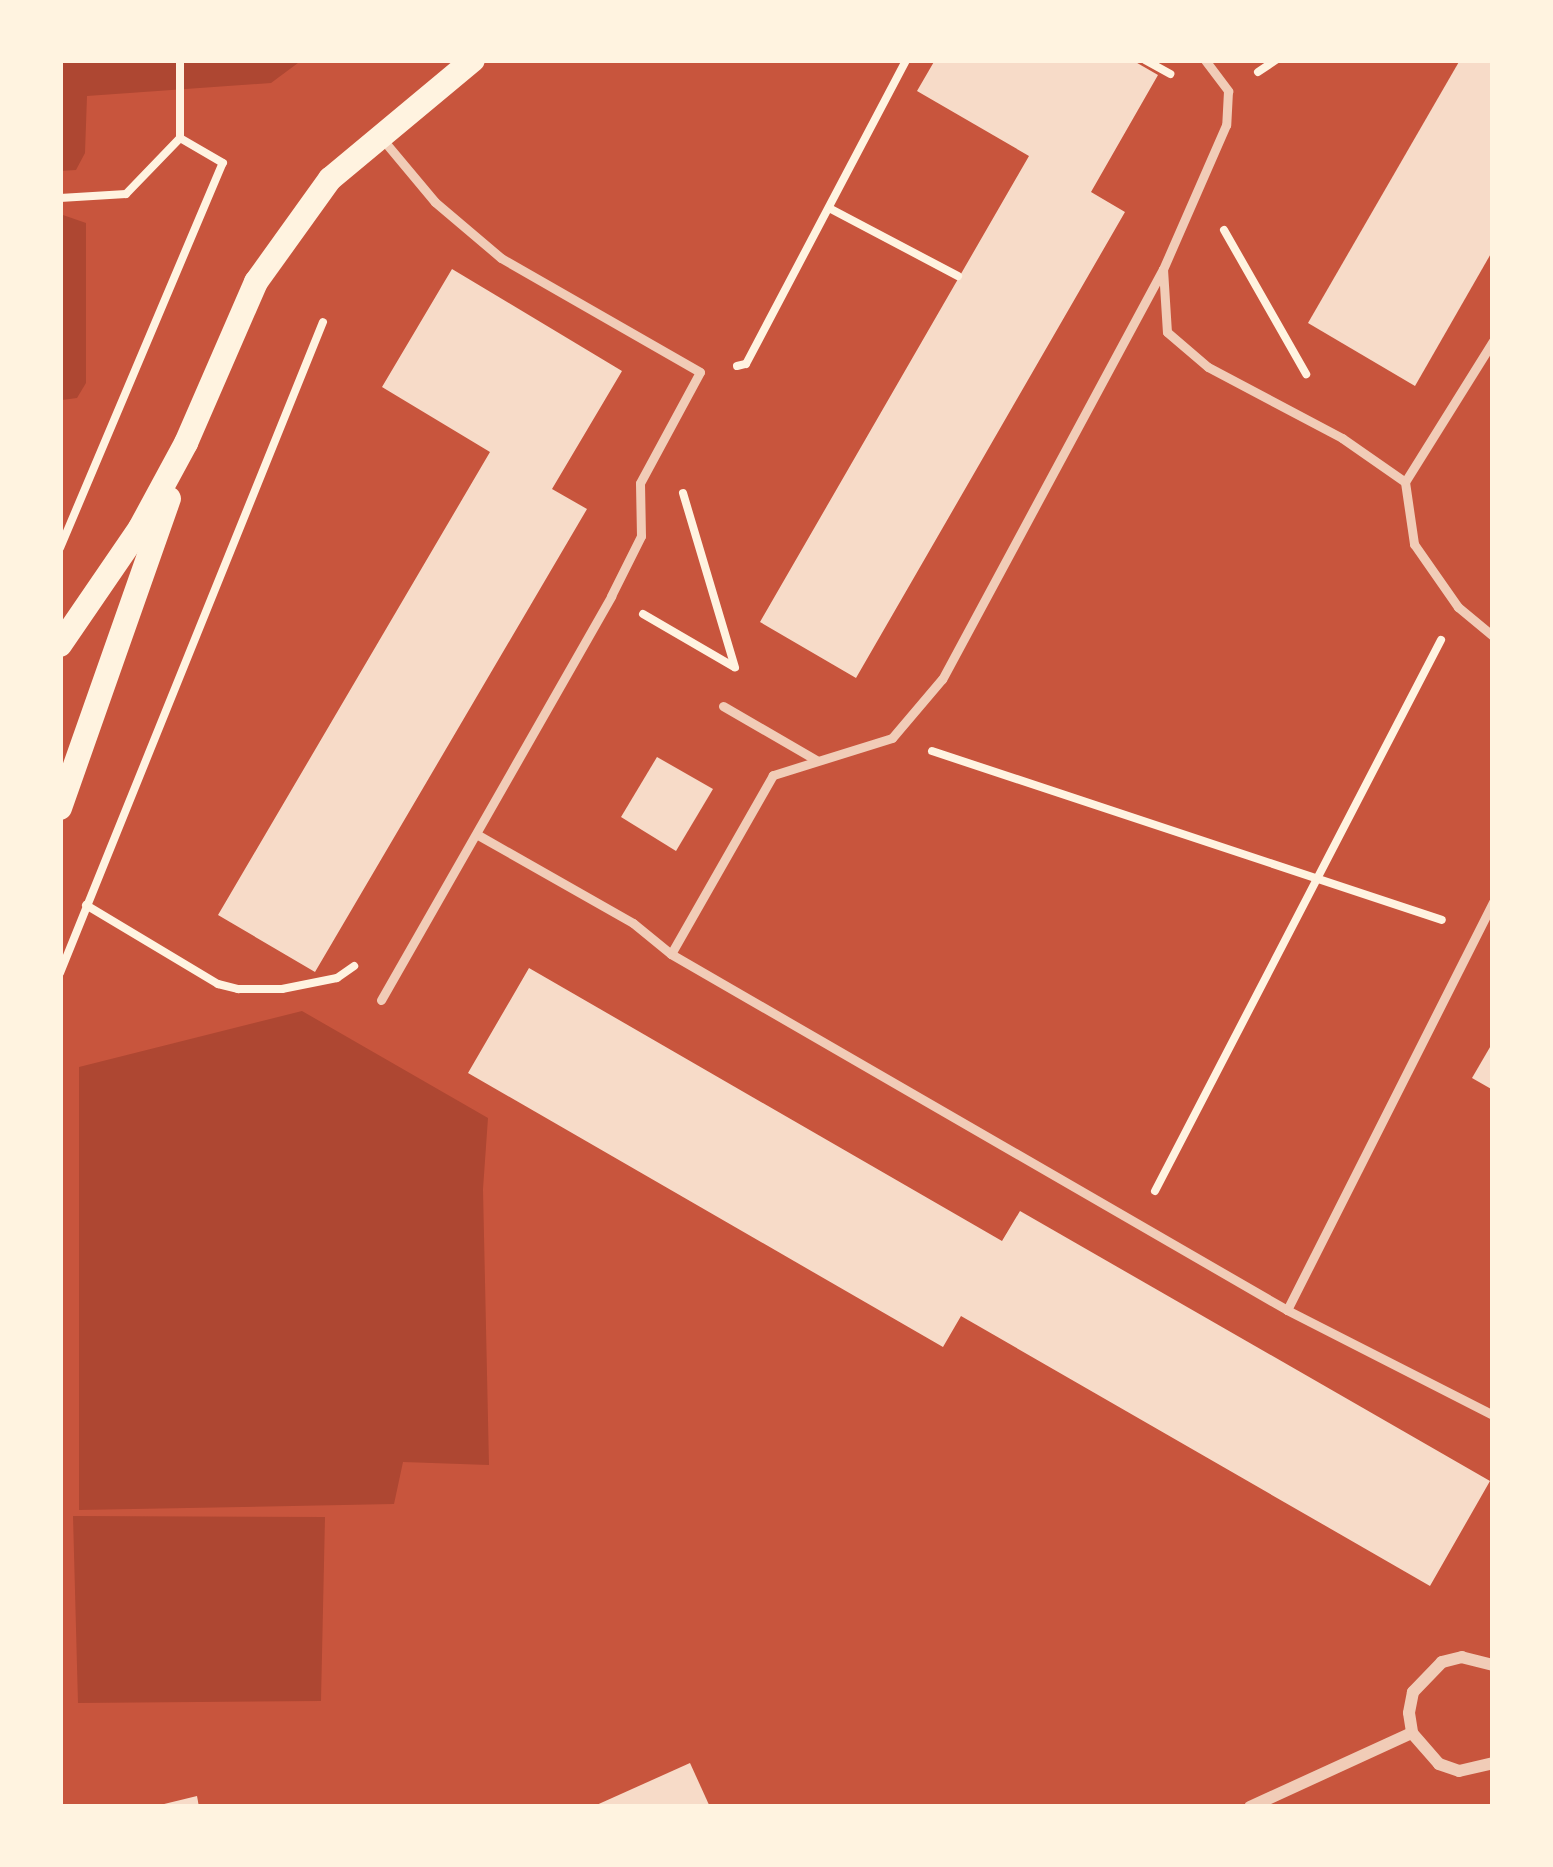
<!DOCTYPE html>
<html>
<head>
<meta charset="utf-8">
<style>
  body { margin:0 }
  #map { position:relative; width:1553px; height:1867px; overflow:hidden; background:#c8553d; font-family:"Alegreya Sans",sans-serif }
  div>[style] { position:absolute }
  .green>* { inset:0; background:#ae4732 }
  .building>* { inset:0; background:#f7dbc8 }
  .path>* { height:8px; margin:-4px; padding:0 4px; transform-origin:4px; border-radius:4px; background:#fff3e0 }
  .service>* { height:9px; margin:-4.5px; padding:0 4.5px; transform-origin:4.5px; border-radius:4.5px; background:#f1ccb7 }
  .minor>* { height:12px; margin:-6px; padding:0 6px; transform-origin:6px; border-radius:6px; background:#f1ccb7 }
  .secondary>* { height:24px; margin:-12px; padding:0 12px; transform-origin:12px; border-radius:12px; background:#fff3e0 }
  span { translate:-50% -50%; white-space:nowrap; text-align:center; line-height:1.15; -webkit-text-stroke:9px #fff3e0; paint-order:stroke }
  .frame { position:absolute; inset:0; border:63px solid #fff3e0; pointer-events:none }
</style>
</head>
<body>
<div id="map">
  <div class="green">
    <i style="clip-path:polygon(60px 60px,302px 60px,271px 83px,87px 96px,85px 153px,76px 170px,60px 171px)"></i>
    <i style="clip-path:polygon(60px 214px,86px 223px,86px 383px,77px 398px,62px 400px)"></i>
    <i style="clip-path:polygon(302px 1011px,488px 1118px,483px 1189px,489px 1465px,403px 1462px,394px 1504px,79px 1510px,79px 1067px)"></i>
    <i style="clip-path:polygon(73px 1516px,325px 1517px,321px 1701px,78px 1703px)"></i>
  </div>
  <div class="building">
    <i style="clip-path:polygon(935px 60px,1132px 60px,1158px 75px,1091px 192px,1125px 212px,856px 678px,760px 622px,1029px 156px,917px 91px)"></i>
    <i style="clip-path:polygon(1460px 60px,1493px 60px,1493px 250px,1415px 386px,1308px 323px)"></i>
    <i style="clip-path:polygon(452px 269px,622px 371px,552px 489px,587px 509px,315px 972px,218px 915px,490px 452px,382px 387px)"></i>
    <i style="clip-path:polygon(657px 757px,713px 789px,676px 851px,621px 817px)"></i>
    <i style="clip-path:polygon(529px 968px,1002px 1241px,1020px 1211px,1490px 1481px,1430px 1586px,961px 1316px,943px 1347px,468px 1073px)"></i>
    <i style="clip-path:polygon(1493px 1042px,1493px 1090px,1472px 1078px)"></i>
    <i style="clip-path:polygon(690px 1763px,710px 1807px,592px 1807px)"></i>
    <i style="clip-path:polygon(197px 1796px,199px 1807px,161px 1807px,160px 1805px)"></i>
  </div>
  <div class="path">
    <i style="left:1145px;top:60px;width:29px;rotate:29deg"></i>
    <i style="left:1258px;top:72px;width:22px;rotate:-34deg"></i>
    <i style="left:60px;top:198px;width:66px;rotate:-3.5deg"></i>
    <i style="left:126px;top:194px;width:78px;rotate:-46deg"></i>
    <i style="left:829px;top:208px;width:146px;rotate:27.8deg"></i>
    <i style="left:1224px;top:230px;width:166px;rotate:60.3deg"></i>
    <i style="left:737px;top:366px;width:9px;rotate:-13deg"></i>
    <i style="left:746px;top:364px;width:344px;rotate:-62.2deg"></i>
    <i style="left:683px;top:493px;width:182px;rotate:73.4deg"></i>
    <i style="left:60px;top:548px;width:418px;rotate:-67.1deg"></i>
    <i style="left:223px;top:163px;width:50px;rotate:-149.8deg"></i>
    <i style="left:180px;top:138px;width:78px;rotate:-90deg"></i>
    <i style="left:643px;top:614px;width:105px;rotate:30.2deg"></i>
    <i style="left:932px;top:751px;width:537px;rotate:18.33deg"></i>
    <i style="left:86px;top:905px;width:154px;rotate:30.9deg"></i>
    <i style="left:218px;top:984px;width:21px;rotate:14deg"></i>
    <i style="left:238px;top:989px;width:44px"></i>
    <i style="left:282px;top:989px;width:56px;rotate:-11.3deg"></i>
    <i style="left:337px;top:978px;width:21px;rotate:-35deg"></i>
    <i style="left:60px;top:973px;width:702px;rotate:-68deg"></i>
    <i style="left:1155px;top:1191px;width:621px;rotate:-62.57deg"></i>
  </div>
  <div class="service">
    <i style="left:1205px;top:60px;width:39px;rotate:53deg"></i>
    <i style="left:1228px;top:91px;width:34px;rotate:93deg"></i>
    <i style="left:1226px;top:125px;width:157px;rotate:113.6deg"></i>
    <i style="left:1163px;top:269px;width:63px;rotate:86.4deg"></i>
    <i style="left:1167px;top:332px;width:54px;rotate:40.5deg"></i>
    <i style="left:1208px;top:367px;width:152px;rotate:27.9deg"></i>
    <i style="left:1342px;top:438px;width:77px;rotate:34.9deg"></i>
    <i style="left:1163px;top:269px;width:466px;rotate:118.3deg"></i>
    <i style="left:942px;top:679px;width:77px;rotate:130.3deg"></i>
    <i style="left:892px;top:738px;width:125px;rotate:162.7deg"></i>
    <i style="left:773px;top:775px;width:206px;rotate:119.7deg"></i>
    <i style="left:671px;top:954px;width:711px;rotate:30.02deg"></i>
    <i style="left:1287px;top:1310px;width:231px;rotate:27deg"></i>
    <i style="left:1493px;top:341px;width:166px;rotate:122deg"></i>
    <i style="left:1405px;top:482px;width:63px;rotate:81.7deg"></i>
    <i style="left:1414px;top:544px;width:77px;rotate:55.1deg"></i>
    <i style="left:1458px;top:607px;width:45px;rotate:39.6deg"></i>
    <i style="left:723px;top:706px;width:108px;rotate:30.1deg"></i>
    <i style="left:478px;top:835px;width:178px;rotate:29.6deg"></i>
    <i style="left:633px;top:923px;width:49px;rotate:39.2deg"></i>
    <i style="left:381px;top:1000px;width:465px;rotate:-60.3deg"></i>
    <i style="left:611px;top:596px;width:67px;rotate:-63.4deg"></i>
    <i style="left:641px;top:536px;width:53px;rotate:-91.1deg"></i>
    <i style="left:640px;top:483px;width:126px;rotate:-61.6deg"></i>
    <i style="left:700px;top:372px;width:229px;rotate:-150.2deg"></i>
    <i style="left:501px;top:258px;width:87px;rotate:-139.7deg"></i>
    <i style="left:435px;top:202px;width:80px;rotate:-129.9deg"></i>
    <i style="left:1287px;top:1310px;width:457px;rotate:-63.2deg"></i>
  </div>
  <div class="minor">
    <i style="left:1493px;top:1665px;width:32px;rotate:-166deg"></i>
    <i style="left:1462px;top:1657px;width:21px;rotate:166deg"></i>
    <i style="left:1442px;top:1662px;width:42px;rotate:134deg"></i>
    <i style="left:1413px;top:1692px;width:21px;rotate:101deg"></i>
    <i style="left:1409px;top:1713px;width:20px;rotate:81deg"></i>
    <i style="left:1412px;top:1733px;width:41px;rotate:48.9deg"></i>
    <i style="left:1439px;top:1764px;width:21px;rotate:19deg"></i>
    <i style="left:1459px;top:1771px;width:35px;rotate:-13deg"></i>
    <i style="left:1250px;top:1807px;width:178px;rotate:-24.6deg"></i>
  </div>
  <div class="secondary">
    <i style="left:60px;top:645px;width:142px;rotate:-55.6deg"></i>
    <i style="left:140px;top:528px;width:97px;rotate:-61.6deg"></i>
    <i style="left:186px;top:443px;width:176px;rotate:-66.5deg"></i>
    <i style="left:256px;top:282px;width:127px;rotate:-54.3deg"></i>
    <i style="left:330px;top:179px;width:186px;rotate:-39.8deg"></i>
    <i style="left:60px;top:808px;width:328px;rotate:-70.6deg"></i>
  </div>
  <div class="frame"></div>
</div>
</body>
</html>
